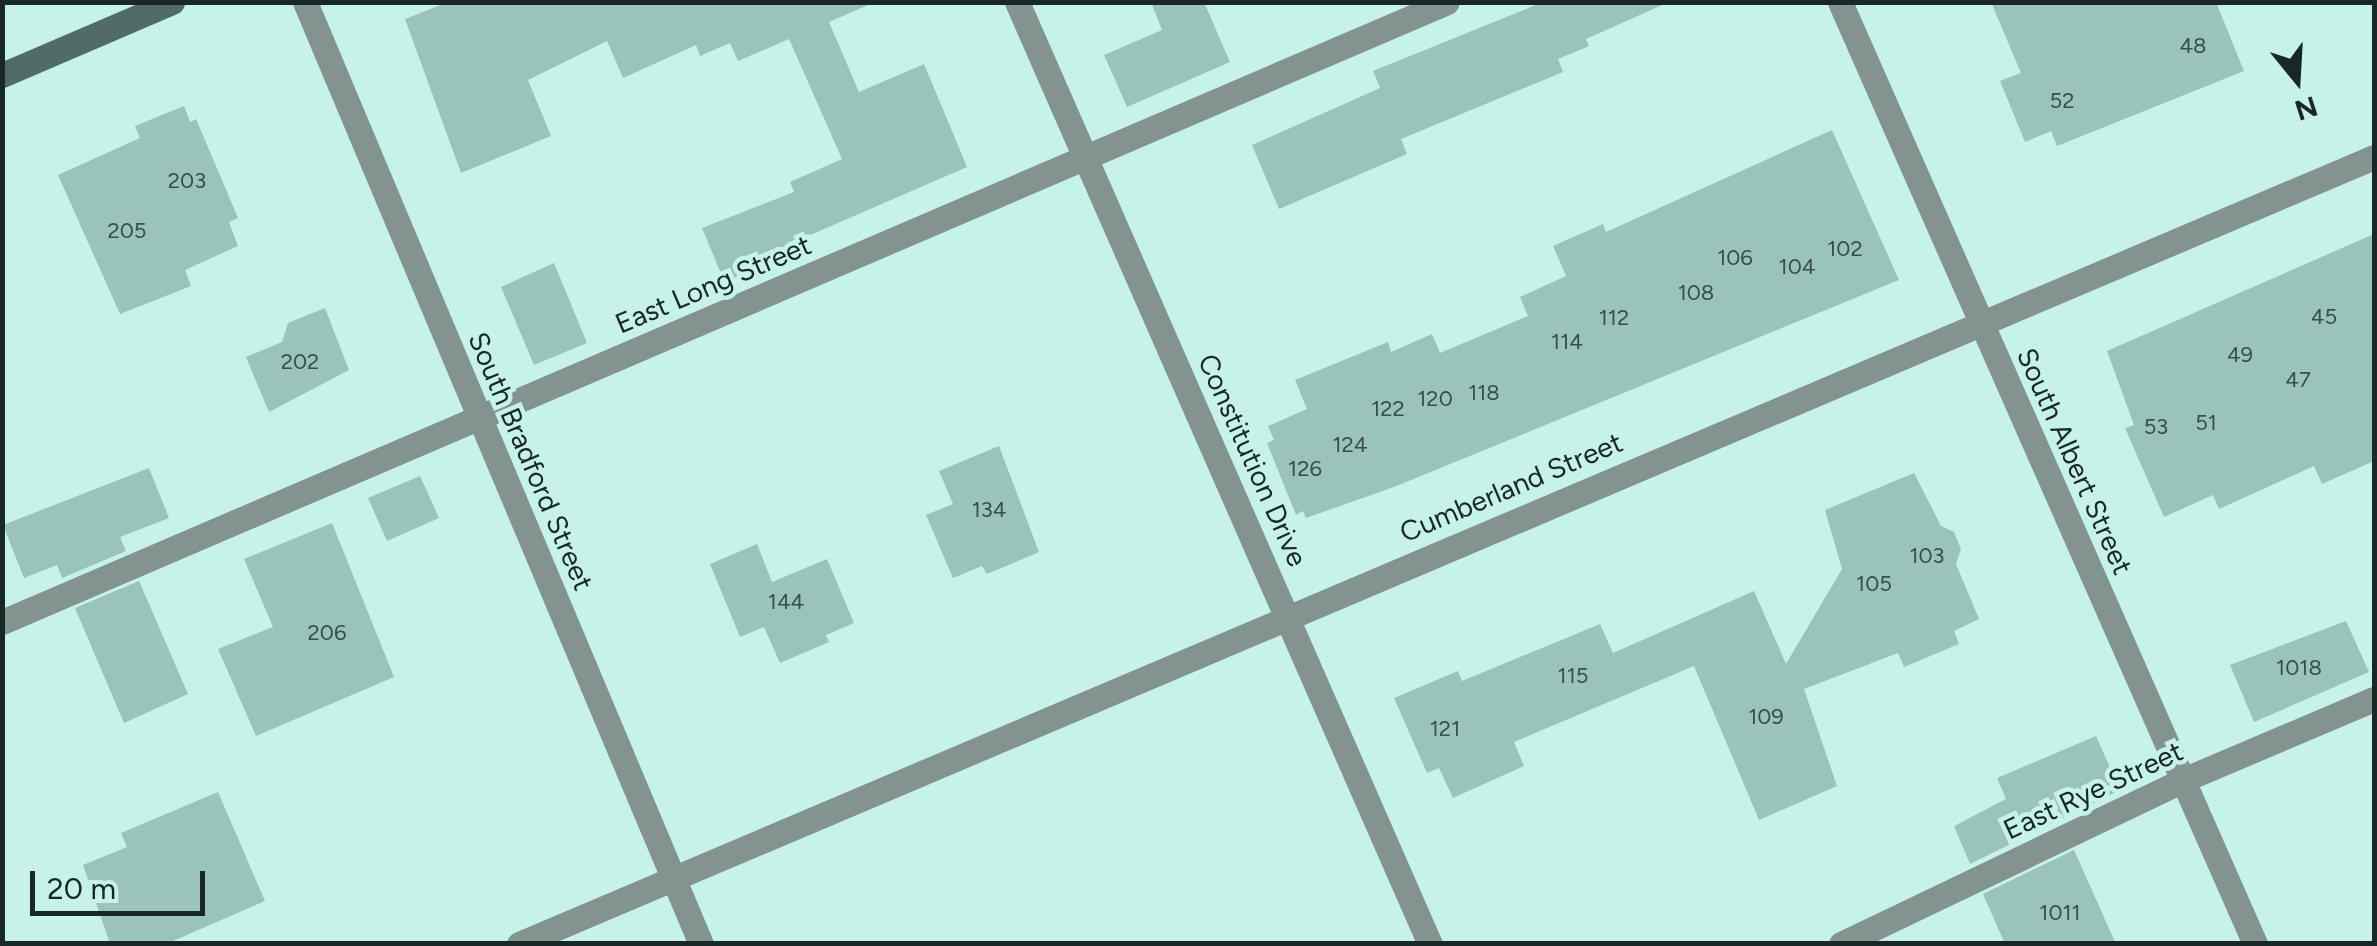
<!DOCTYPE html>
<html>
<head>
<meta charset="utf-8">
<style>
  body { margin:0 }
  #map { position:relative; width:2377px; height:946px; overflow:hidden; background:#c7f2ea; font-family:Figtree,sans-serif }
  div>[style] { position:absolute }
  .building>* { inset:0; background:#99c3bb }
  .lane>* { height:25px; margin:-12.5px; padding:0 12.5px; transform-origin:12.5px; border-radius:12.5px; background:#829390 }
  .street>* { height:25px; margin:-12.5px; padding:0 12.5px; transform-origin:12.5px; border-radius:12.5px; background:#829390 }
  .secondary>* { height:25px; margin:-12.5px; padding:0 12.5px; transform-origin:12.5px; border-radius:12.5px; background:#516b66 }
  span { translate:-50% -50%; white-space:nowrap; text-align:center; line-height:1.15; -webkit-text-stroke:9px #c7f2ea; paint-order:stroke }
  .number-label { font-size:22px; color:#384f4b }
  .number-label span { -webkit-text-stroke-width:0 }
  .street-label { font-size:28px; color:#182826 }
  .frame { position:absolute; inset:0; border:5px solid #182826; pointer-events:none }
  .north { position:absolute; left:2247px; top:30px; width:100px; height:100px; -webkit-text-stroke:8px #c7f2ea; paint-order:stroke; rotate:162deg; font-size:28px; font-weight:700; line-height:40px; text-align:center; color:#182826 }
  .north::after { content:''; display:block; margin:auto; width:35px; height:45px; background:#182826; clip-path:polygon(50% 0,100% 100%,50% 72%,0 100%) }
  .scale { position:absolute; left:30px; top:871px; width:175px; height:45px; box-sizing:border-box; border:5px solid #182826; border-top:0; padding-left:12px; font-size:30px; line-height:35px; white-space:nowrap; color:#182826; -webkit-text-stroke:8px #c7f2ea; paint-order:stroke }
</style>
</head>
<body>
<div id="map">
  <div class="building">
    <i style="clip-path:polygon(448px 2px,875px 2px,829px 22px,859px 92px,924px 64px,967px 167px,762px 256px,767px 266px,725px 283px,702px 228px,794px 192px,790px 182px,842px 159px,789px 39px,738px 61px,730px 43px,700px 56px,696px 45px,623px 78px,607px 41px,528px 80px,551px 136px,461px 173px,405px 19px)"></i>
    <i style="clip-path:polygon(1151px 2px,1204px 2px,1230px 62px,1127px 107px,1104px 55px,1162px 30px)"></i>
    <i style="clip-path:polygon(1543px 2px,1669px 2px,1586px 39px,1589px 46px,1558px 59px,1563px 72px,1401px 139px,1407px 154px,1279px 209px,1252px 145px,1380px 88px,1373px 71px)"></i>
    <i style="clip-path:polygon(1991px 2px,2216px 2px,2244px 71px,2057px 146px,2051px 131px,2025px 142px,2000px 81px,2021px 73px)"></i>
    <i style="clip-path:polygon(184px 106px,190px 122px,196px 119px,238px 218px,229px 222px,238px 246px,185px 270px,191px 286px,120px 314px,58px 175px,140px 138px,135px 126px)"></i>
    <i style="clip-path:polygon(1832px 130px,1899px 280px,1394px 487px,1306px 518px,1303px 511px,1296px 515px,1267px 443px,1274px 440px,1268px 426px,1307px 409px,1295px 380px,1388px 342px,1391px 352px,1432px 334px,1440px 353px,1528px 316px,1520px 297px,1566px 276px,1553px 246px,1603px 224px,1606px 232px)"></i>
    <i style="clip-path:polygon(2374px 234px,2374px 461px,2322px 484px,2314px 466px,2219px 509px,2213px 495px,2164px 517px,2125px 428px,2134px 425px,2107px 351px)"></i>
    <i style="clip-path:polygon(554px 263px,587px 343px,534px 365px,501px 287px)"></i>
    <i style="clip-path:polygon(325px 308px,349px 370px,269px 412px,246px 357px,282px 342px,288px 323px)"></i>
    <i style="clip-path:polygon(999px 446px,1039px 552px,987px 574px,982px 566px,953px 578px,926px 515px,953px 504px,939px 471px)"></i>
    <i style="clip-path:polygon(149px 468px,169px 518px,120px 537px,126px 551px,62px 578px,57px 565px,24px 578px,3px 525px)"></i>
    <i style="clip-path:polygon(1914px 473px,1941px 526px,1954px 532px,1961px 549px,1956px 564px,1979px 619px,1954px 631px,1959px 644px,1904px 667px,1898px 653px,1804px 689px,1837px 786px,1759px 820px,1694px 666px,1514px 742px,1524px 766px,1453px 798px,1439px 768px,1427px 773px,1394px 698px,1458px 671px,1462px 681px,1600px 624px,1613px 653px,1754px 591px,1786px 664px,1842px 569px,1825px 510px)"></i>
    <i style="clip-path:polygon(420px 476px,439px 518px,387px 541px,368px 498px)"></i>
    <i style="clip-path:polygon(332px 523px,394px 677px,256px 736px,218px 649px,273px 627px,244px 559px)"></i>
    <i style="clip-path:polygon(757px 544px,772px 582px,827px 559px,854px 623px,826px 635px,829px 642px,780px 663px,764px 627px,740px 637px,710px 564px)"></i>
    <i style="clip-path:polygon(139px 581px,188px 694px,124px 723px,75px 608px)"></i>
    <i style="clip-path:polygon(2346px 621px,2369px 672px,2254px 722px,2230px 665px)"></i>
    <i style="clip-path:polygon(2096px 736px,2120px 790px,1970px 864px,1954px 826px,2006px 799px,1997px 778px)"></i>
    <i style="clip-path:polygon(218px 792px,265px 901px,166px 944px,110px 944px,83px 865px,127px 847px,121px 833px)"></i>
    <i style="clip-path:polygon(2074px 850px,2116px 944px,2005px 944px,1983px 894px)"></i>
  </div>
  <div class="lane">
    <i style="left:2px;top:622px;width:1572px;rotate:-23.22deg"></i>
    <i style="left:1841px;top:944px;width:379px;rotate:-25.6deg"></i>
    <i style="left:2183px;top:780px;width:207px;rotate:-23deg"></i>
  </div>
  <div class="street">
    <i style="left:305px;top:2px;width:1022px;rotate:67.2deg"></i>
    <i style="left:1017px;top:2px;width:1029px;rotate:66.33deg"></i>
    <i style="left:1840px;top:2px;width:1029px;rotate:66.22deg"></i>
    <i style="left:519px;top:944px;width:2015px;rotate:-22.99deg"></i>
  </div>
  <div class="secondary">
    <i style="left:2px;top:75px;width:185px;rotate:-23.2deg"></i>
  </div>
  <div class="number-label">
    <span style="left:2193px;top:46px">48</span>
    <span style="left:2062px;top:101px">52</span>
    <span style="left:187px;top:181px">203</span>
    <span style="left:127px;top:231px">205</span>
    <span style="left:1845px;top:249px">102</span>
    <span style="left:1735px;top:258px">106</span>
    <span style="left:1797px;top:267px">104</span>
    <span style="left:1696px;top:293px">108</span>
    <span style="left:2324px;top:317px">45</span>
    <span style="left:1614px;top:318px">112</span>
    <span style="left:1567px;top:342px">114</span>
    <span style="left:2240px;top:355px">49</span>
    <span style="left:300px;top:362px">202</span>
    <span style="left:2298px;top:380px">47</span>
    <span style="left:1484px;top:393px">118</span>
    <span style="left:1435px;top:399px">120</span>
    <span style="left:1388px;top:409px">122</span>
    <span style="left:2206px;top:423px">51</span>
    <span style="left:2156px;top:427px">53</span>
    <span style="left:1350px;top:445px">124</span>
    <span style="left:1305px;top:469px">126</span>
    <span style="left:989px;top:510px">134</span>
    <span style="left:1927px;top:556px">103</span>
    <span style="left:1874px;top:584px">105</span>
    <span style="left:786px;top:602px">144</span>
    <span style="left:327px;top:633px">206</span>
    <span style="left:2299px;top:668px">1018</span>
    <span style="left:1573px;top:676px">115</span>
    <span style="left:1766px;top:717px">109</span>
    <span style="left:1445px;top:729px">121</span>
    <span style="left:2060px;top:913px">1011</span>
  </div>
  <div class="street-label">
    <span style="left:713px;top:284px;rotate:-23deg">East Long Street</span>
    <span style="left:1253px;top:460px;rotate:66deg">Constitution Drive</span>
    <span style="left:531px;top:461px;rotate:67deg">South Bradford Street</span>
    <span style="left:2075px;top:461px;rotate:66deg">South Albert Street</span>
    <span style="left:1511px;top:487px;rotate:-23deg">Cumberland Street</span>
    <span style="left:2093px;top:790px;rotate:-25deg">East Rye Street</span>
  </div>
  <div class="frame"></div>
  <div class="north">N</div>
  <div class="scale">20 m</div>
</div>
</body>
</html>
